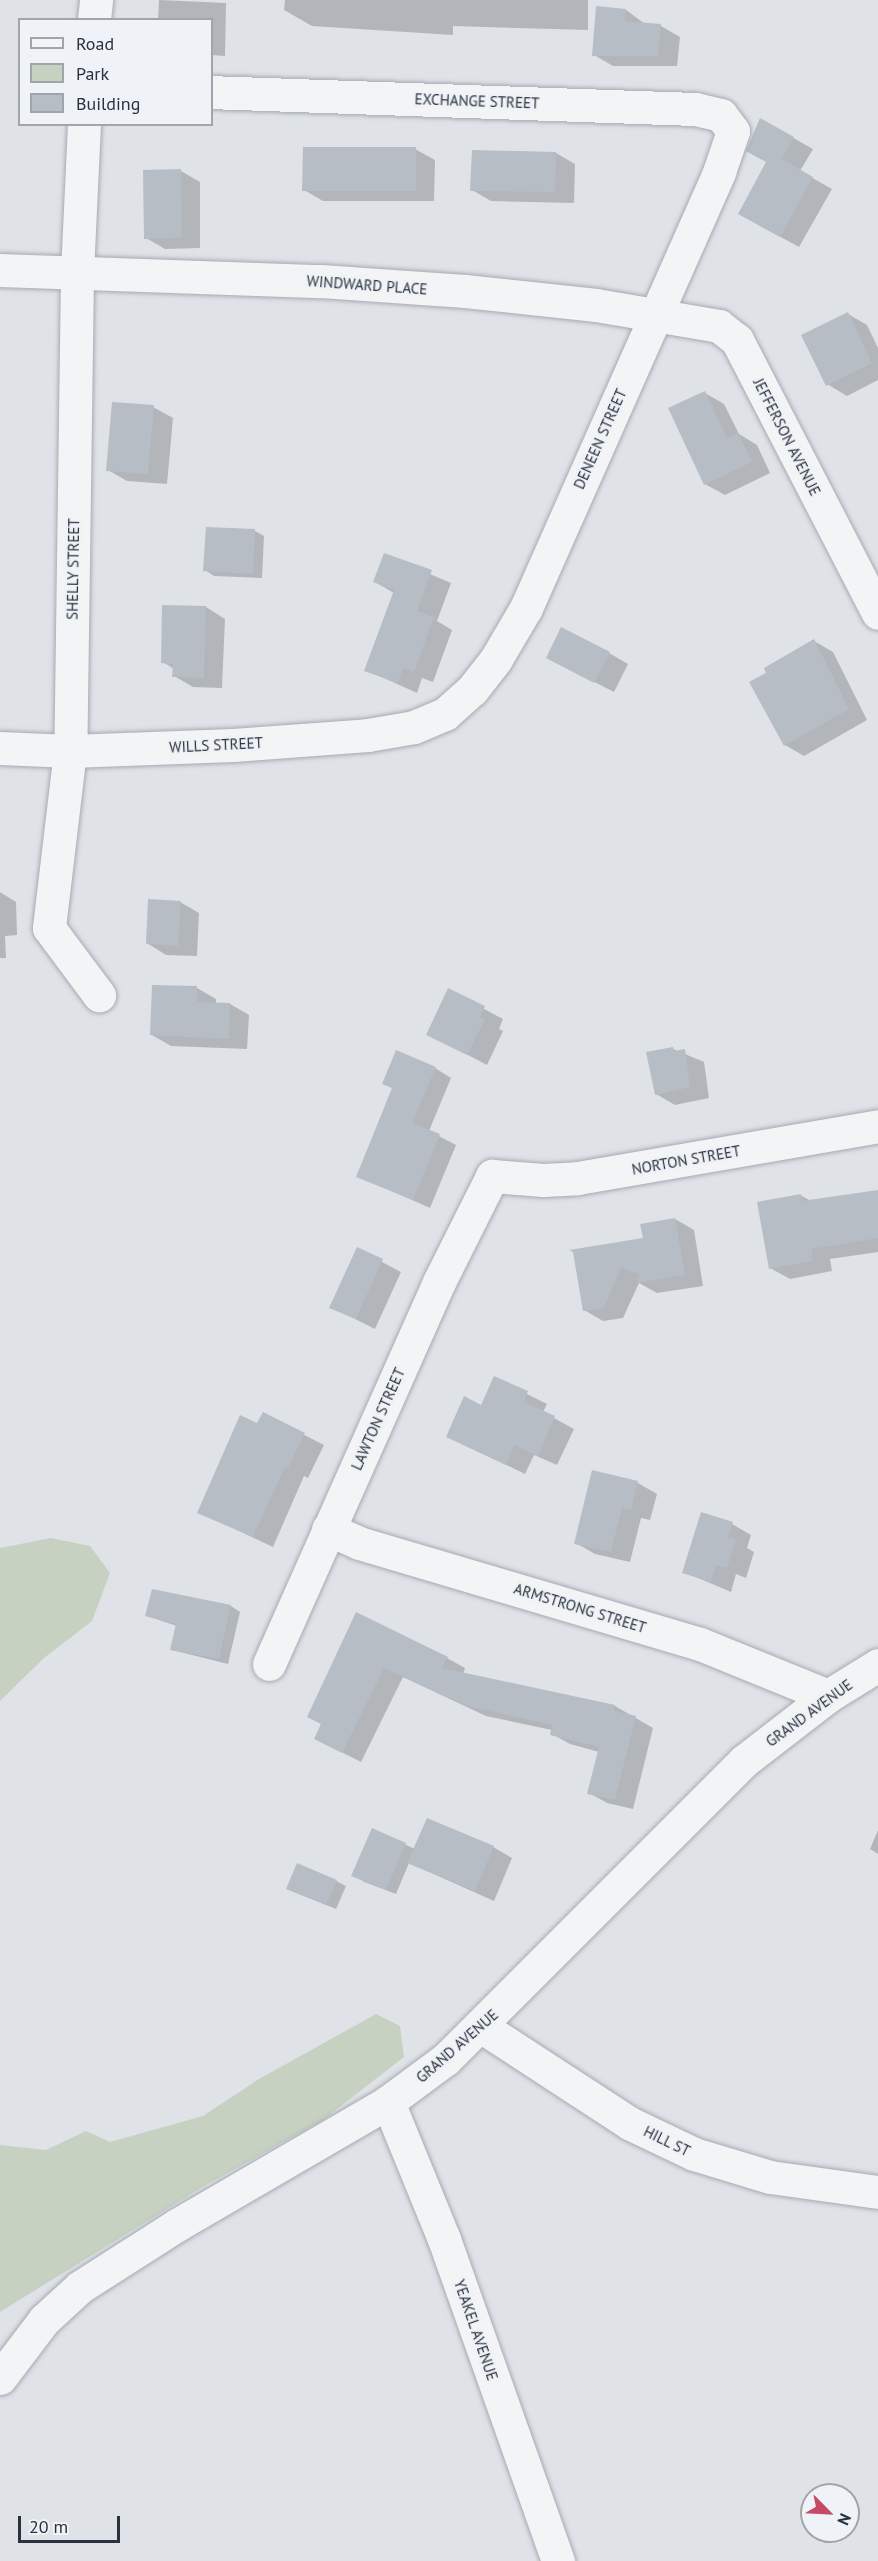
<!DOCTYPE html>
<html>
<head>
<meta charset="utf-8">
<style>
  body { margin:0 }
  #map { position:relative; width:878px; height:2561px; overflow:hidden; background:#dfe3e8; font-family:"PT Sans",sans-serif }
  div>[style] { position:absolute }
  .green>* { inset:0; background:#c6d1c1 }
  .shadow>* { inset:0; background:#0003 }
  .building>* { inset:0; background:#b7bdc4 }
  .roads { filter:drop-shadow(0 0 2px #a5aab2) drop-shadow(0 0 2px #a5aab2) }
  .street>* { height:33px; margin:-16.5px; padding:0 16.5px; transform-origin:16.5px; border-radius:16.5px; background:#f2f4f6 }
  span { translate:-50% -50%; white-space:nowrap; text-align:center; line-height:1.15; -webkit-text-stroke:4.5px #eff2f6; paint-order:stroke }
  .street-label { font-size:15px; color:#29323e }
  .legend { position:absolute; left:18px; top:18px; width:195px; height:108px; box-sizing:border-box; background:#eff2f6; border:2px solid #a0a5ac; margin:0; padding:8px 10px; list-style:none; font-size:18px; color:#29323e }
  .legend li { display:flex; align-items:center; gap:12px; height:30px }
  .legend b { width:30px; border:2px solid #a0a5ac }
  .north { position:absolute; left:800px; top:2483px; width:60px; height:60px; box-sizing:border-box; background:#eff2f6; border:2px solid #a0a5ac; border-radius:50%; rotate:114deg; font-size:16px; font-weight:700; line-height:24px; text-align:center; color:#29323e }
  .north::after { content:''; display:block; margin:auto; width:21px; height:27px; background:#c74a64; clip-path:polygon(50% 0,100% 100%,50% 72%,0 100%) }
  .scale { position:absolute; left:18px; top:2516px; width:102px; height:27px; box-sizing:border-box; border:3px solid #29323e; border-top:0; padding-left:8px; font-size:18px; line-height:21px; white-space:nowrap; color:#29323e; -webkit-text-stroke:4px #eff2f6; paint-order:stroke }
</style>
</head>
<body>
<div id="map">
  <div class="green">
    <i style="clip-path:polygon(51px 1538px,90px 1546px,110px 1573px,92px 1621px,44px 1658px,0 1701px,0 1548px)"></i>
    <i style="clip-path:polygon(376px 2014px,400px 2026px,404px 2057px,323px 2120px,204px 2186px,0 2312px,0 2145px,46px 2150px,86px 2131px,110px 2142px,203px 2116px,259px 2079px)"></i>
  </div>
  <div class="shadow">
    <i style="clip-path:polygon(159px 0,226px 3px,225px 56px,212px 55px,212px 20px,158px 20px)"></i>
    <i style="clip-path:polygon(285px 0,588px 0,588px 30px,453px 26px,453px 35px,312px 26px,284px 10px)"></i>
    <i style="clip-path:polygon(626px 10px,645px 24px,661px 26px,680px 37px,677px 66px,613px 66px,594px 55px)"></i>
    <i style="clip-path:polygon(761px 120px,813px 149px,800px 171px,832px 189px,799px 247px,759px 225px,768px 162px)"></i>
    <i style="clip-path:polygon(415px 149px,435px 160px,434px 201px,323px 201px,304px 190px)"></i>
    <i style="clip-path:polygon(556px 153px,575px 164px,574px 203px,491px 201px,472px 190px)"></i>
    <i style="clip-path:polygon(181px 171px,200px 182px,200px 248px,165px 249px,146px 238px)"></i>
    <i style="clip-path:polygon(848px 314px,867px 325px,878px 348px,878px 380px,847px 396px,827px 384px)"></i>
    <i style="clip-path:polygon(705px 393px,724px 404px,739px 434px,757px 445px,770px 473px,725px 495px,705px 484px)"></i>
    <i style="clip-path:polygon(153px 407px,173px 418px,167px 484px,127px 481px,108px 470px)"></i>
    <i style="clip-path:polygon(255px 531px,264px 536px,262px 578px,214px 576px,205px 570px)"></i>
    <i style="clip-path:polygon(385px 555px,451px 583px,437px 621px,452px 630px,433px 682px,422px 678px,417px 693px,366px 670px,394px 593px,375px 582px)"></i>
    <i style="clip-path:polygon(206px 607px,225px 619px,222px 688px,193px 687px,174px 676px,174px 669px,163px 662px)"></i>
    <i style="clip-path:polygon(814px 641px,833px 652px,867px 720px,804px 756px,785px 745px)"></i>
    <i style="clip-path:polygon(609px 653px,628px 664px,614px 692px,567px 668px)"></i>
    <i style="clip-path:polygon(0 892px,16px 902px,17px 935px,5px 936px,6px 958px,0 958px)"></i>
    <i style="clip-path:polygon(180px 902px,199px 913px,197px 956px,166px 955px,147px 943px)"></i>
    <i style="clip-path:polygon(197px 988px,216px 999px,216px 1004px,230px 1004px,249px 1015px,247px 1049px,171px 1046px,152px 1035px)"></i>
    <i style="clip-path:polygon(448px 990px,503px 1019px,499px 1029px,503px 1031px,487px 1065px,428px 1034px)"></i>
    <i style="clip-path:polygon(673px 1049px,704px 1062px,709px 1098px,675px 1105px,656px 1094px)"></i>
    <i style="clip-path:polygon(435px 1068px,451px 1078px,429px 1131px,456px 1145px,430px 1208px,358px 1176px,394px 1089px,384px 1083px)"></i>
    <i style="clip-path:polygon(878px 1192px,878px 1252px,830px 1259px,832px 1271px,790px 1279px,770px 1268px,800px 1195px,811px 1201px)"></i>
    <i style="clip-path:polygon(675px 1219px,694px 1230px,703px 1286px,657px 1293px,639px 1283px,623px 1318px,603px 1321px,584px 1310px,645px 1240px)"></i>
    <i style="clip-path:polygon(357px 1249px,401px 1272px,375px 1329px,331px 1307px)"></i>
    <i style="clip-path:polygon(495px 1378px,547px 1404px,543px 1412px,574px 1429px,557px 1465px,534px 1455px,525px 1474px,448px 1437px,482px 1407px)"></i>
    <i style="clip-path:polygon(263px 1414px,324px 1445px,308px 1478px,304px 1476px,273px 1547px,199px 1512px)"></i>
    <i style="clip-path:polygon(593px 1472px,638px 1483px,657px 1494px,650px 1520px,641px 1518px,630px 1562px,595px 1554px,576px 1543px)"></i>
    <i style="clip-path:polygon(732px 1524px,751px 1535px,747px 1548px,754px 1552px,746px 1578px,736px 1574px,731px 1592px,684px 1572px)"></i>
    <i style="clip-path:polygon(231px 1606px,240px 1612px,228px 1664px,172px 1650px,177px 1626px,147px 1616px)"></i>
    <i style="clip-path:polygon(356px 1614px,447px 1658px,465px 1668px,463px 1674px,615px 1706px,653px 1728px,633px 1809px,607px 1803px,589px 1793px,599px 1752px,570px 1744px,552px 1734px,552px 1730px,486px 1716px,403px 1677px,361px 1762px,316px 1739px)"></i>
    <i style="clip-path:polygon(373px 1830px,415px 1849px,493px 1847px,512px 1858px,494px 1901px,409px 1863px,396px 1894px,362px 1881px)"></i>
    <i style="clip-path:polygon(878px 1830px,878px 1854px,870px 1849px)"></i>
    <i style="clip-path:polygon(336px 1881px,346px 1886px,336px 1909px,297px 1893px)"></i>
  </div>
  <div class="building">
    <i style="clip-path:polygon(596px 6px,626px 9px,625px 21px,661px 24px,658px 56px,592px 56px)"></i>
    <i style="clip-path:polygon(760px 118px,794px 137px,782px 159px,813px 177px,780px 237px,738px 214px,766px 162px,746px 151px)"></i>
    <i style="clip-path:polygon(303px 147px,416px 147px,416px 191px,302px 191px)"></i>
    <i style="clip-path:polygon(472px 150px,556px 152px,555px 192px,470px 191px)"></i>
    <i style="clip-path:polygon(181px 169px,182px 238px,144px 239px,143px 170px)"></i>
    <i style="clip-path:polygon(848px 312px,872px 363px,826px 386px,801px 335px)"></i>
    <i style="clip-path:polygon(705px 391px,727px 438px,738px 432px,752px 462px,704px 485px,668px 408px)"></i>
    <i style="clip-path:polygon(112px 402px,154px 405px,148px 474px,106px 471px)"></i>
    <i style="clip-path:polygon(206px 527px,255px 529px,253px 574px,203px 571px)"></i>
    <i style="clip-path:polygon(384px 553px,432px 570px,417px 611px,434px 617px,414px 672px,403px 668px,398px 683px,364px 671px,394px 590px,373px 582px)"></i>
    <i style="clip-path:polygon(162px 605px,206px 606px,204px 678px,172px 677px,173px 664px,161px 663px)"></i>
    <i style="clip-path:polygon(561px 627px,610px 652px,594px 683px,546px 658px)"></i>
    <i style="clip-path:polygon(814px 639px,849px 709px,784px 746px,749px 682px,766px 673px,764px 668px)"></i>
    <i style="clip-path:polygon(148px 899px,181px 901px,178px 946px,146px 944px)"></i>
    <i style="clip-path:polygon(152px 985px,197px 986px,197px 1002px,230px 1003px,229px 1039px,150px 1035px)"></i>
    <i style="clip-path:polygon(448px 988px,485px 1006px,480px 1017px,485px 1019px,467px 1055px,426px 1035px)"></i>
    <i style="clip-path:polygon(673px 1047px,674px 1051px,685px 1049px,690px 1087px,655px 1095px,646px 1052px)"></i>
    <i style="clip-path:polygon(396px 1050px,436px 1067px,412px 1123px,440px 1134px,413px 1200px,356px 1177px,392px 1088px,382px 1084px)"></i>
    <i style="clip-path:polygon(878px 1190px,878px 1238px,811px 1249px,813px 1261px,769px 1269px,757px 1202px,801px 1194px,802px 1201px)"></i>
    <i style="clip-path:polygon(675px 1218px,685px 1275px,637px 1283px,639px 1274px,621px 1268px,604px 1308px,583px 1311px,573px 1252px,569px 1250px,643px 1238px,640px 1224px)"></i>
    <i style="clip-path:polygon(357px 1247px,383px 1259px,356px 1319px,329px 1308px)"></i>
    <i style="clip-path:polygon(494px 1376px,528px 1391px,524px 1402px,555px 1416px,538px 1456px,514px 1445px,506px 1465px,446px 1437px,464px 1396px,481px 1405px)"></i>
    <i style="clip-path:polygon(263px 1412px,305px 1433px,288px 1468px,285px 1467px,253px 1537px,197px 1513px,240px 1415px,257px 1423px)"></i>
    <i style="clip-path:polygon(592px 1470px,638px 1481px,631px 1510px,622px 1508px,611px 1552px,574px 1544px)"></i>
    <i style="clip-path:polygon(701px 1512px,733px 1522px,728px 1537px,736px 1539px,727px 1568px,716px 1565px,711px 1582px,682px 1573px)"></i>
    <i style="clip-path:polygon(152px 1589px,231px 1605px,219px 1659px,170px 1650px,176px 1624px,145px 1616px)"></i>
    <i style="clip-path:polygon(356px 1612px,448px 1657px,442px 1668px,615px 1705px,614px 1711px,636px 1716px,615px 1800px,587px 1794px,599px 1747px,550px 1735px,552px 1725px,467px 1706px,384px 1668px,342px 1753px,314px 1739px,321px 1724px,307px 1717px)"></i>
    <i style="clip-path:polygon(427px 1818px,494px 1846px,475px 1891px,407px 1863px)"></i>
    <i style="clip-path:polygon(372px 1828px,406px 1843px,386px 1890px,351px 1876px)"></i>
    <i style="clip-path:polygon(297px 1863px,337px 1880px,326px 1905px,286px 1889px)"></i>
  </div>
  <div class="roads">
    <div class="street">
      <i style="left:94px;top:20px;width:20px;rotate:-84deg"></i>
      <i style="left:84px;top:124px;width:150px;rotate:92.7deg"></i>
      <i style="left:77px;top:274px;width:477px;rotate:90.8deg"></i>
      <i style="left:70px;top:751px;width:178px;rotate:96.8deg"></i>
      <i style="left:49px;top:928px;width:84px;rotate:53.3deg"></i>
      <i style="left:0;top:270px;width:321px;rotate:2deg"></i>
      <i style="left:321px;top:281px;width:144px;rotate:4deg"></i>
      <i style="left:465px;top:291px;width:132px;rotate:6.1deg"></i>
      <i style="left:596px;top:305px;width:125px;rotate:9.7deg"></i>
      <i style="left:719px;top:326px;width:23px;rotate:38deg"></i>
      <i style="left:737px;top:340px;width:307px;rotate:62.7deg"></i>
      <i style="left:0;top:748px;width:70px;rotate:2.5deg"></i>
      <i style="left:70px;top:751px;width:163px;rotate:-2.1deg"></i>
      <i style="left:233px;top:745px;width:135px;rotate:-4.2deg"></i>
      <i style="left:368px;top:735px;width:47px;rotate:-9.9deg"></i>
      <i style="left:414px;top:727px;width:34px;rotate:-23deg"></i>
      <i style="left:445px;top:714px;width:36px;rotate:-42deg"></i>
      <i style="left:472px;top:690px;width:39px;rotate:-52deg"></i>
      <i style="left:496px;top:659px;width:59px;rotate:-59.5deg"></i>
      <i style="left:526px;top:608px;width:477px;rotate:-66.1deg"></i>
      <i style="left:719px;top:172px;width:43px;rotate:-71.1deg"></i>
      <i style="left:733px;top:131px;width:20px;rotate:-127deg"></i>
      <i style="left:721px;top:115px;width:27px;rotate:-167deg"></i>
      <i style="left:695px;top:109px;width:483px;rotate:-178deg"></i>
      <i style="left:328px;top:1529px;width:34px;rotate:24deg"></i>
      <i style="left:359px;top:1543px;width:356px;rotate:16.5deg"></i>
      <i style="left:700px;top:1644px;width:138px;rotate:22.1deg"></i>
      <i style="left:269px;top:1664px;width:418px;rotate:-66deg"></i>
      <i style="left:439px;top:1282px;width:119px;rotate:-63.4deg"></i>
      <i style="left:492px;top:1176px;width:51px;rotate:4.5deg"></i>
      <i style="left:543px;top:1180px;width:35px;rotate:-3deg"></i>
      <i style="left:578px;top:1178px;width:304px;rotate:-9.8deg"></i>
      <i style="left:482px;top:2027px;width:176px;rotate:33.1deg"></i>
      <i style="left:629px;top:2123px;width:72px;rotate:25.5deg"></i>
      <i style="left:694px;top:2154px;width:79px;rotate:16.8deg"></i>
      <i style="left:770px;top:2177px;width:109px;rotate:7.9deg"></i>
      <i style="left:388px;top:2102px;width:148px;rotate:67.8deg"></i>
      <i style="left:444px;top:2239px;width:342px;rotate:70.5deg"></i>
      <i style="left:0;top:2378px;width:73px;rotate:-52.8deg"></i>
      <i style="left:44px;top:2320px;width:49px;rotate:-42.5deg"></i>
      <i style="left:80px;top:2287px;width:115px;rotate:-32.6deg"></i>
      <i style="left:177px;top:2225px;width:244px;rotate:-30.2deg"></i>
      <i style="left:388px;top:2102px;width:72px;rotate:-36.6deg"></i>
      <i style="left:446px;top:2059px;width:421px;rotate:-45deg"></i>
      <i style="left:744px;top:1761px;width:106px;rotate:-37.7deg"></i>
      <i style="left:828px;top:1696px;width:59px;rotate:-31.8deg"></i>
    </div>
  </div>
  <div class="street-label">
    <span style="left:477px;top:101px;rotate:2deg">EXCHANGE STREET</span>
    <span style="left:367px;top:285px;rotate:4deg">WINDWARD PLACE</span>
    <span style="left:787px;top:437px;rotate:63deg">JEFFERSON AVENUE</span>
    <span style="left:600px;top:439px;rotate:-66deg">DENEEN STREET</span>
    <span style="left:73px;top:569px;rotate:-89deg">SHELLY STREET</span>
    <span style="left:216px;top:745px;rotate:-3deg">WILLS STREET</span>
    <span style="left:686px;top:1160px;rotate:-10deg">NORTON STREET</span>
    <span style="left:378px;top:1419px;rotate:-66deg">LAWTON STREET</span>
    <span style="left:580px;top:1608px;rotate:17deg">ARMSTRONG STREET</span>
    <span style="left:809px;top:1713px;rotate:-36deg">GRAND AVENUE</span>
    <span style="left:457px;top:2046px;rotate:-41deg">GRAND AVENUE</span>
    <span style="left:667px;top:2141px;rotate:26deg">HILL ST</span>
    <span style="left:476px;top:2330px;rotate:71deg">YEAKEL AVENUE</span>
  </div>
  <ul class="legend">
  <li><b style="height:8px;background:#f2f4f6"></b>Road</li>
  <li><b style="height:16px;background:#c6d1c1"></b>Park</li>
  <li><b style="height:16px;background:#b7bdc4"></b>Building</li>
  </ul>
  <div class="north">N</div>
  <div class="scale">20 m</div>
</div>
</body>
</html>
